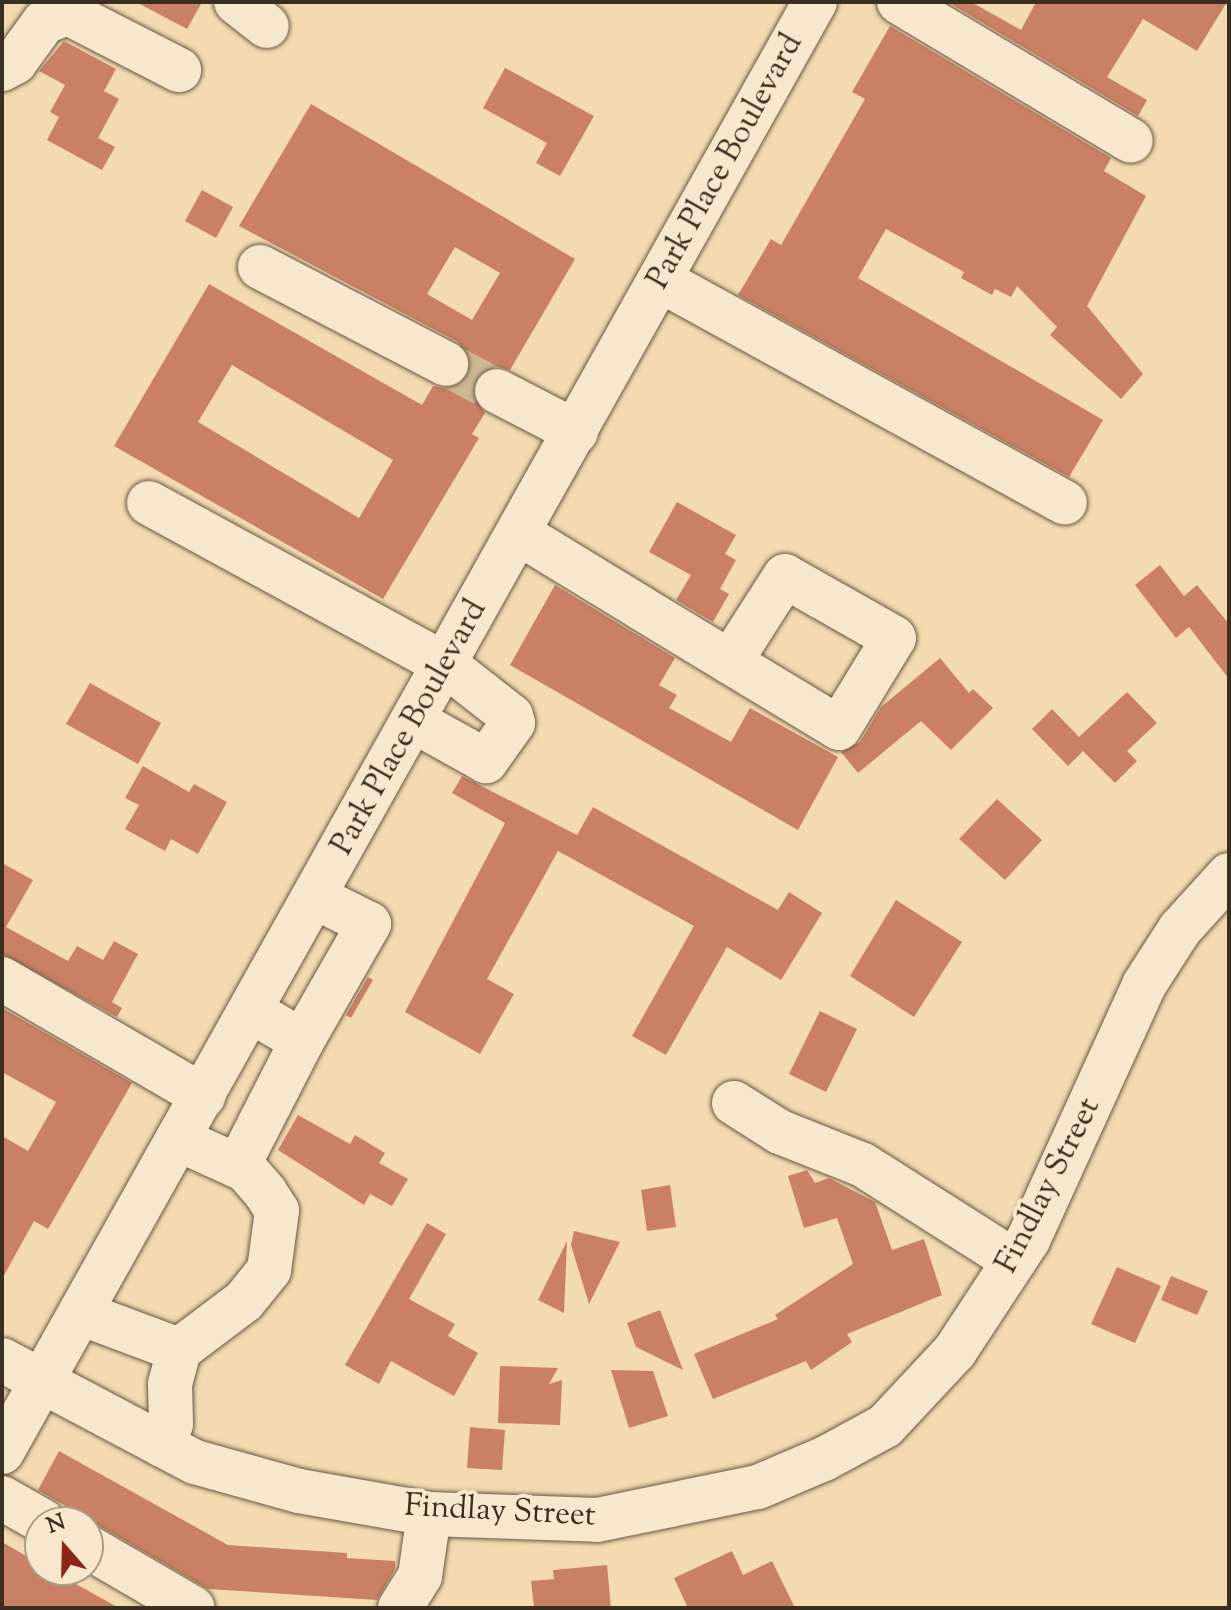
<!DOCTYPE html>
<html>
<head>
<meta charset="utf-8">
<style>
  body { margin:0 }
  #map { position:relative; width:1231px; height:1610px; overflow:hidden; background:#f3dab0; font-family:"Sorts Mill Goudy",serif }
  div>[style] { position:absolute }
  .building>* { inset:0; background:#ca8064 }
  .minor-tunnel>* { height:44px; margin-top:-22px; transform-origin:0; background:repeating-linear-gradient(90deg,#ceb893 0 44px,transparent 0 66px) }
  .roads { filter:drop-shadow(0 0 2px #685943) drop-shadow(0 0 2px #685943) }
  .minor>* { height:44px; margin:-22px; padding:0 22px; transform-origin:22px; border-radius:22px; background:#f7e7cc }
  span { translate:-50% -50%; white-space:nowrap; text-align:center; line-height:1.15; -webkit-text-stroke:8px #f7e7cc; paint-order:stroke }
  .street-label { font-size:32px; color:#392e1f }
  .frame { position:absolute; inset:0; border:4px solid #392e1f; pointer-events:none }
  .north { position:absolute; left:24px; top:1506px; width:80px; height:80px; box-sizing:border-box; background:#f7e7cc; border:2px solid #ab9d87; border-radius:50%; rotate:340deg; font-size:22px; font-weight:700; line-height:32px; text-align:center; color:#392e1f }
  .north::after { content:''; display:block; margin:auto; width:28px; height:36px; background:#8f2418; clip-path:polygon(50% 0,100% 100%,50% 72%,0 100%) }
</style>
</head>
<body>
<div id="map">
  <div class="building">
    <i style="clip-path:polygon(136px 2px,202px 2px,187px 29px)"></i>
    <i style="clip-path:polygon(948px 2px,971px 2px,1021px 30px,1036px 2px,1227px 2px,1197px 51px,1143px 19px,1107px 77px,1147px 100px,1138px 116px)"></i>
    <i style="clip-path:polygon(890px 26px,1111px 158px,1104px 171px,1146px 196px,1087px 306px,1143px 374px,1121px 399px,1050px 335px,1057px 327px,1017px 286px,1011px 297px,995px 289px,992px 295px,961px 278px,964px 272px,886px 229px,858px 278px,1103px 420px,1069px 477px,738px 295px,771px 239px,781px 245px,865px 99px,852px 92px)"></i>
    <i style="clip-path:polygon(64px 41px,116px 69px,104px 91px,119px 99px,98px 138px,115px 147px,102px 170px,47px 140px,59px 117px,50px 112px,65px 85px,39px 71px)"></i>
    <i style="clip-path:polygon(505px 68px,594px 116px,560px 176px,536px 163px,547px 143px,483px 108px)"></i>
    <i style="clip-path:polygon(evenodd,311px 104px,575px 259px,510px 370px,495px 366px,475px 379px,472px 393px,485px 413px,472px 434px,479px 438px,383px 599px,114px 446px,209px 284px,422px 405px,433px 386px,448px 389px,468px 376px,471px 362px,458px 342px,239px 226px,311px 104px,455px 247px,500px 273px,472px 320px,427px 294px,455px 247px,311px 104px,232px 365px,393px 460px,359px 518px,198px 422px,232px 365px)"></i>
    <i style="clip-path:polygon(202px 190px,233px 207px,216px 238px,185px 221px)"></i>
    <i style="clip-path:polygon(677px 502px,736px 535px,725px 554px,736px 560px,720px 589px,729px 594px,713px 622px,676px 600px,691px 575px,649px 552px)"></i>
    <i style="clip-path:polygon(1160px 565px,1184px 596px,1197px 585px,1229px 624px,1229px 679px,1189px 627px,1176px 638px,1135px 585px)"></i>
    <i style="clip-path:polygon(555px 585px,675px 658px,659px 685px,677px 695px,669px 708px,731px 742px,750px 708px,838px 757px,798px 830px,510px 665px)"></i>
    <i style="clip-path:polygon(940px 658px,969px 693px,973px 689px,993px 708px,951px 750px,921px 721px,858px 773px,841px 752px,860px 742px,881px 707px)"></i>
    <i style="clip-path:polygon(90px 683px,161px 723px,138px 764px,66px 724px)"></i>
    <i style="clip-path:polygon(1127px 692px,1157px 723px,1127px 751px,1137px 761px,1115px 783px,1083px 751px,1068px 766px,1032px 729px,1052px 709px,1079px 737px)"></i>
    <i style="clip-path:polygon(143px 766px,189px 792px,194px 784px,227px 802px,198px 854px,171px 839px,165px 851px,125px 829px,139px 805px,125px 798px)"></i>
    <i style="clip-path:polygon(462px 776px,577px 835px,593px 807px,778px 910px,789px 892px,822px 913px,781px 980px,727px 947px,666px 1055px,632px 1036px,694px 926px,558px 851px,487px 979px,514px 994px,480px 1054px,405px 1012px,505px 823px,452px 793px)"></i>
    <i style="clip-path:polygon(997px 799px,1042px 840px,1005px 880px,959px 839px)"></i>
    <i style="clip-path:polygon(2px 863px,33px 880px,6px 927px,68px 961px,77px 946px,103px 960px,114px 941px,138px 954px,112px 1002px,122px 1008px,117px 1017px,2px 954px)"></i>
    <i style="clip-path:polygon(896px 900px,962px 942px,914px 1017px,850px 976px)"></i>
    <i style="clip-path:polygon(368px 977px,373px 980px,351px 1018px,346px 1015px)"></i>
    <i style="clip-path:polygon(2px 1008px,132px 1083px,48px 1229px,34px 1221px,2px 1279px,2px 1136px,28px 1151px,56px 1102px,2px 1072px)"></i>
    <i style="clip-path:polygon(820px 1011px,857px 1029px,826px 1092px,789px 1074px)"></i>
    <i style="clip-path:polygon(298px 1115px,350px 1144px,355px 1135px,385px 1153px,379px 1163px,408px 1179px,392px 1206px,370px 1194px,364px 1205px,278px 1150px)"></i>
    <i style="clip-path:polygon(807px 1170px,815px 1183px,829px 1178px,875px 1202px,892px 1250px,924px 1239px,942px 1295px,847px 1334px,852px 1342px,811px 1370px,806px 1361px,713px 1399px,694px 1354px,778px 1319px,775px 1315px,853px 1264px,837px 1218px,804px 1228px,788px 1176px)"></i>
    <i style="clip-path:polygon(670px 1185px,676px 1227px,647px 1231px,641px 1190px)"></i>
    <i style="clip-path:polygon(427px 1223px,446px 1234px,409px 1299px,455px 1324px,448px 1336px,478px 1353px,454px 1396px,391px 1361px,379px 1384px,345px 1365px)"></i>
    <i style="clip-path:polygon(574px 1231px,620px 1242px,589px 1304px,571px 1245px)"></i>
    <i style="clip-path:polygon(567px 1241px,564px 1313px,538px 1300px)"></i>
    <i style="clip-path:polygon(1117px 1267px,1161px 1286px,1135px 1343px,1091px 1324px)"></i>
    <i style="clip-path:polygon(1171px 1276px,1208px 1291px,1197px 1315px,1161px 1300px)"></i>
    <i style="clip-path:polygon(660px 1310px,683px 1370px,636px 1347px,627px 1323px)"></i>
    <i style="clip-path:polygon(500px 1366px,558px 1368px,549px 1384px,562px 1380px,560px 1425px,498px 1423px)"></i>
    <i style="clip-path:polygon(611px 1370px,653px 1371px,668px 1416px,629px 1428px)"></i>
    <i style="clip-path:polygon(470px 1427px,505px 1430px,502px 1470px,467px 1468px)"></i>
    <i style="clip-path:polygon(59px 1451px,228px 1545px,347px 1553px,347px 1558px,395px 1561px,395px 1569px,377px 1600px,208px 1589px,38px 1490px)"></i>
    <i style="clip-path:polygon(2px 1542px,40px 1564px,40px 1570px,51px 1570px,119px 1608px,2px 1608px)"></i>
    <i style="clip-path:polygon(732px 1551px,743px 1575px,772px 1561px,795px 1608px,688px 1608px,674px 1578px)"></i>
    <i style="clip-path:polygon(607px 1565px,611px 1608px,534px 1608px,531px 1581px,554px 1579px,553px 1570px)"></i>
  </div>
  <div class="minor-tunnel">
    <i style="left:446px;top:364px;width:58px;rotate:27.9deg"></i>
  </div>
  <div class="roads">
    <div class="minor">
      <i style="left:236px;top:2px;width:39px;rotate:38deg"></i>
      <i style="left:899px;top:2px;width:270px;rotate:30.9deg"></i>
      <i style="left:2px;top:69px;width:15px;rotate:-28deg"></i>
      <i style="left:15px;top:62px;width:49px;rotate:-54.1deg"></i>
      <i style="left:44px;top:22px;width:26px;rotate:-21deg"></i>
      <i style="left:68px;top:13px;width:125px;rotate:27.2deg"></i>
      <i style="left:260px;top:267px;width:210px;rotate:27.5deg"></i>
      <i style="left:660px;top:280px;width:462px;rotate:28.8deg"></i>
      <i style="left:497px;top:391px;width:89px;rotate:27.4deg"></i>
      <i style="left:149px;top:503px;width:338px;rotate:28.6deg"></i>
      <i style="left:446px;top:665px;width:83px;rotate:38.1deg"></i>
      <i style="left:511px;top:716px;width:7px;rotate:74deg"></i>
      <i style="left:513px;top:723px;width:47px;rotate:125.4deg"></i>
      <i style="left:486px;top:761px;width:82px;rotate:-150.9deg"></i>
      <i style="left:520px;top:534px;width:142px;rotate:31.4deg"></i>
      <i style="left:641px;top:608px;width:104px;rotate:31.2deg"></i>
      <i style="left:730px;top:662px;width:127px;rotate:31.2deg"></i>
      <i style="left:839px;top:728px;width:105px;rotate:-58.6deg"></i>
      <i style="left:894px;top:638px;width:125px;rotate:-150.4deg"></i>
      <i style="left:785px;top:576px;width:102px;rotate:122.6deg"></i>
      <i style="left:2px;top:979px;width:233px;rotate:30.2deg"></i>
      <i style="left:302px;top:1041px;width:135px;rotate:-60.2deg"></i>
      <i style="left:369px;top:924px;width:60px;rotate:-153.4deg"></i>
      <i style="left:734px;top:1103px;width:54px;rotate:32.2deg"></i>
      <i style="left:780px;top:1132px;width:89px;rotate:21.7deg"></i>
      <i style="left:863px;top:1165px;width:179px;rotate:32.4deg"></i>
      <i style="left:238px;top:1166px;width:140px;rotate:-62.9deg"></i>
      <i style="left:302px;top:1041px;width:59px;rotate:-149.5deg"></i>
      <i style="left:80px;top:1313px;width:106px;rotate:20.5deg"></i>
      <i style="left:179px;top:1350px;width:81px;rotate:-37deg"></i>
      <i style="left:244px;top:1301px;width:40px;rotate:-51deg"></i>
      <i style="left:269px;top:1270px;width:60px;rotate:-82.3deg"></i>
      <i style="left:277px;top:1211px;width:22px;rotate:-122deg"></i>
      <i style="left:265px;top:1192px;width:29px;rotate:-131deg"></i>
      <i style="left:246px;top:1170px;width:75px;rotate:-155.5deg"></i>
      <i style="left:2px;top:1360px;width:218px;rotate:27.9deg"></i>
      <i style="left:195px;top:1462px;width:108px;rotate:15.6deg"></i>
      <i style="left:299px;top:1491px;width:132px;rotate:10deg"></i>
      <i style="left:429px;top:1514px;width:168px;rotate:2deg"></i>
      <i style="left:597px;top:1520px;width:164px;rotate:-11.6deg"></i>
      <i style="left:758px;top:1487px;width:72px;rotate:-23deg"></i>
      <i style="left:824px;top:1459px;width:69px;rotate:-28.4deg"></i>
      <i style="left:885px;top:1426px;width:103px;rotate:-47deg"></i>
      <i style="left:955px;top:1351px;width:133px;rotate:-56.7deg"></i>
      <i style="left:1028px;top:1240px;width:280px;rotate:-65.5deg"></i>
      <i style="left:1144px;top:985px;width:67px;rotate:-57.3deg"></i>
      <i style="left:1180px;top:929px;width:73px;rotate:-47.8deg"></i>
      <i style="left:162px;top:1445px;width:23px;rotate:-67deg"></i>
      <i style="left:171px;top:1424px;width:40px;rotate:-91.4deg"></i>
      <i style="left:170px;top:1384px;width:35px;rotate:-75deg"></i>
      <i style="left:2px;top:1452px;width:1662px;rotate:-60.72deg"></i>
      <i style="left:2px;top:1498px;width:48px;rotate:29.7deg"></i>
      <i style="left:88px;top:1547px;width:121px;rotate:30.2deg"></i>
      <i style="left:400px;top:1608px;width:38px;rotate:-58deg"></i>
      <i style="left:420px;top:1576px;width:63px;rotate:-81.7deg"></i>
    </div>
  </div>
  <div class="street-label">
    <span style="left:726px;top:162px;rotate:-61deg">Park Place Boulevard</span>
    <span style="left:410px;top:728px;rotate:-61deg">Park Place Boulevard</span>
    <span style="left:1049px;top:1186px;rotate:-63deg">Findlay Street</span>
    <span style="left:500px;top:1512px;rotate:3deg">Findlay Street</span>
  </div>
  <div class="frame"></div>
  <div class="north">N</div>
</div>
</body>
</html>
